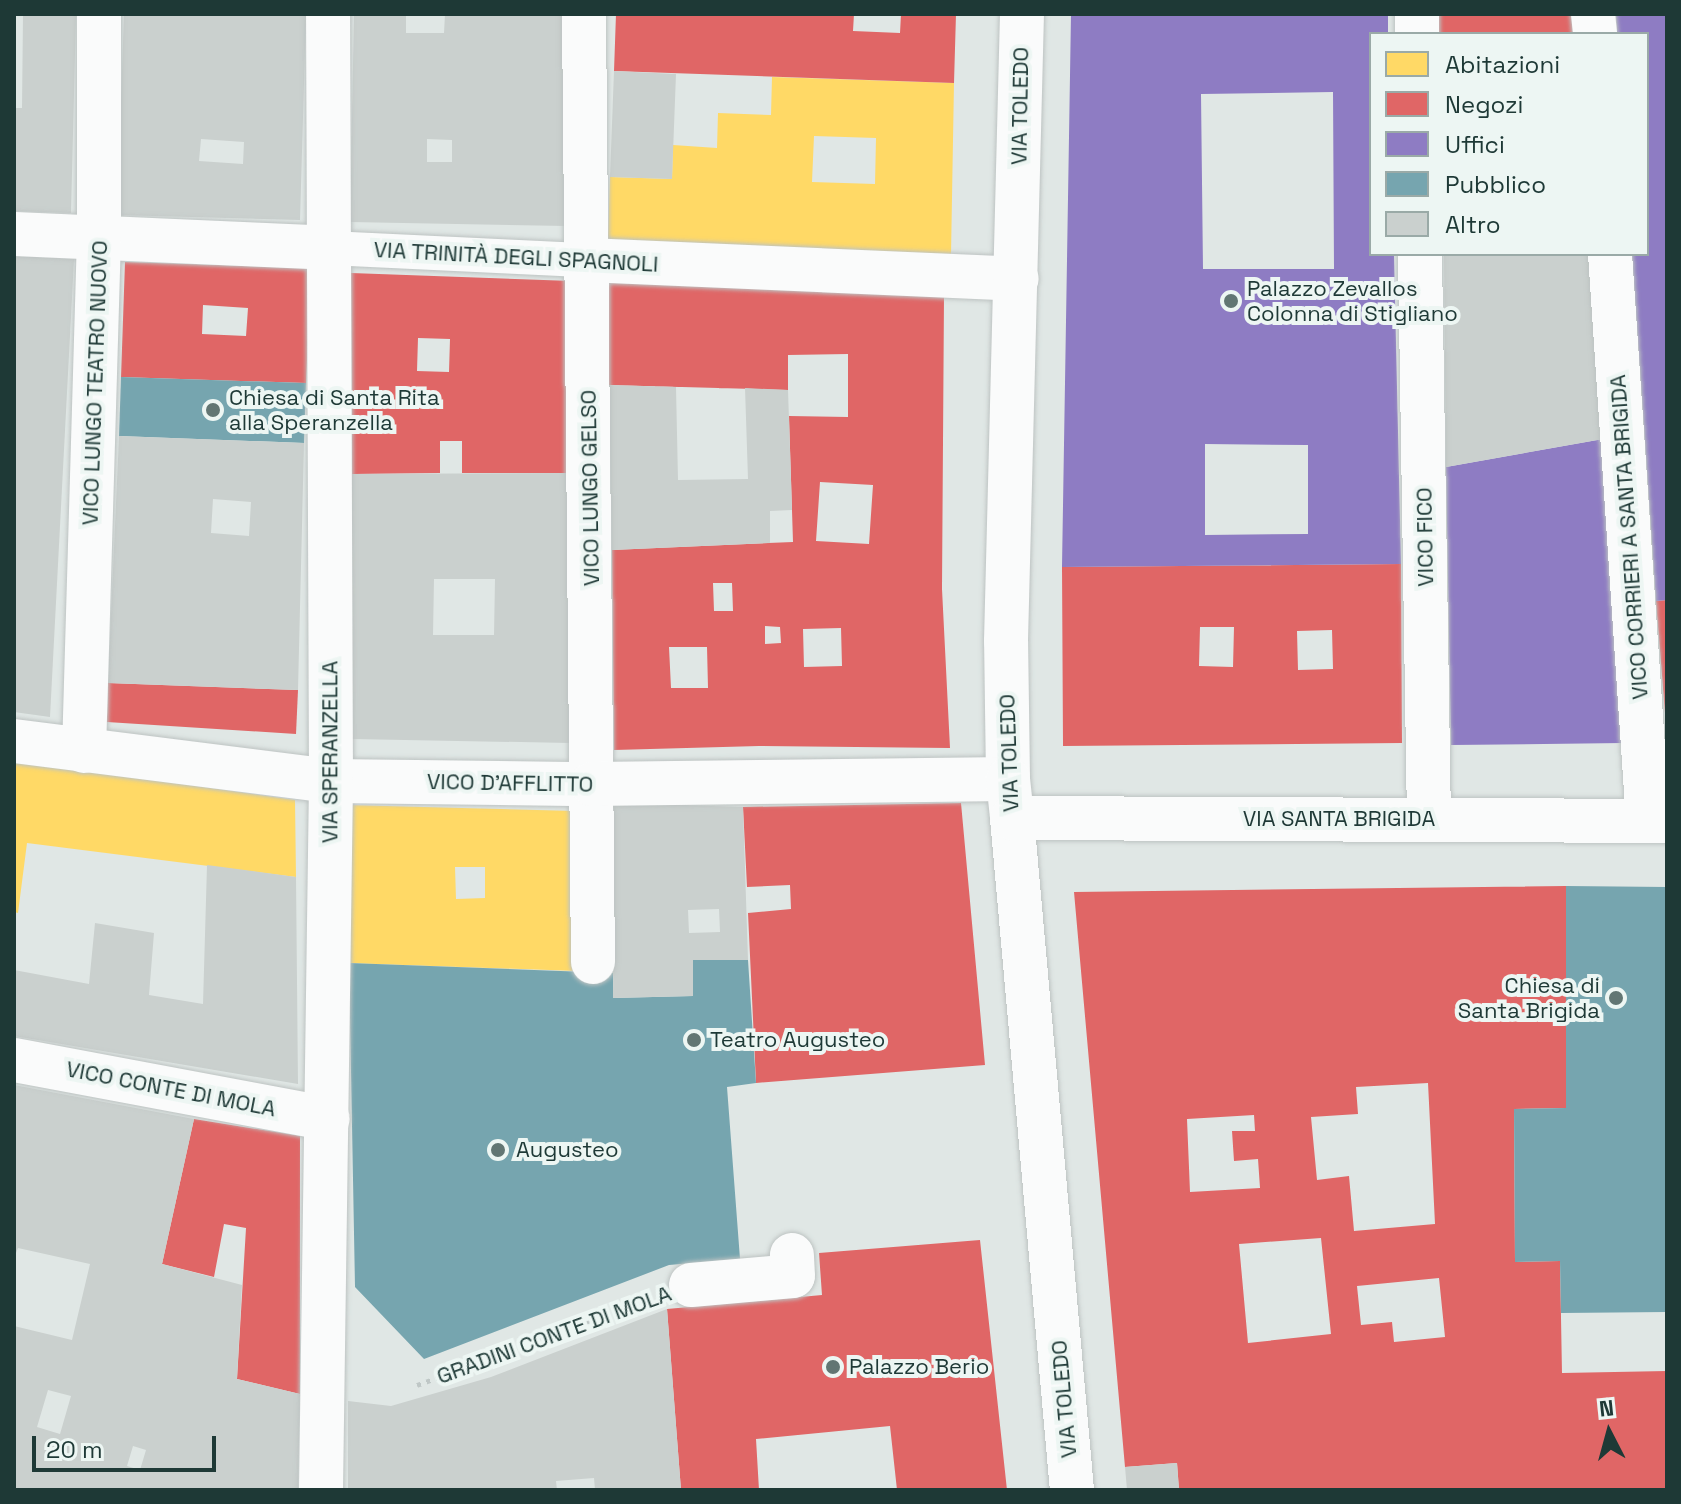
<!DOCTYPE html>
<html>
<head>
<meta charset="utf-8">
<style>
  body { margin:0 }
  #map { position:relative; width:1681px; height:1504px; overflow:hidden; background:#e0e7e5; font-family:"Space Grotesk",sans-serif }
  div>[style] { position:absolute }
  .homes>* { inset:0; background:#ffd966 }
  .shops>* { inset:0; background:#e06666 }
  .offices>* { inset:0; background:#8e7cc3 }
  .public>* { inset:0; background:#76a5af }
  .building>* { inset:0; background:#cad0ce }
  .path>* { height:5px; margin-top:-2.5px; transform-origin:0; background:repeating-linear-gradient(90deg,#bfc7c6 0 4px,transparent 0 10px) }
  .roads { filter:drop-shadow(0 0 2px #bdc3c2) drop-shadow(0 0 2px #bdc3c2) }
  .service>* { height:34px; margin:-17px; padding:0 17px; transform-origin:17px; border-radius:17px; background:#fafbfb }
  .pedestrian>* { height:44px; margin:-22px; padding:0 22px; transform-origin:22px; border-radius:22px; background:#fafbfb }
  .minor>* { height:44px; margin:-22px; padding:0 22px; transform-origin:22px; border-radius:22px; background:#fafbfb }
  .dots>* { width:22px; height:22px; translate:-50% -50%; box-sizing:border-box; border:4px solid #edf6f3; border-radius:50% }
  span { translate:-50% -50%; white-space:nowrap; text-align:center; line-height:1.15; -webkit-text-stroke:8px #edf6f3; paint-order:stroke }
  .street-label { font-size:22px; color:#1e3936 }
  .poi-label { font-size:22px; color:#1e3936 }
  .left { translate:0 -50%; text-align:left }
  .right { translate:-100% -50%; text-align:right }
  .frame { position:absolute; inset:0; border:16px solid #1e3936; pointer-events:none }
  .legend { position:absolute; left:1369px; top:32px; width:280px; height:224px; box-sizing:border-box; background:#edf6f3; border:2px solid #9aaaa7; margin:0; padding:10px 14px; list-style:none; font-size:24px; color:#1e3936 }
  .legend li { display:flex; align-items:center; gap:16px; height:40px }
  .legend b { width:40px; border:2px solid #9aaaa7 }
  .north { position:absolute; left:1569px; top:1392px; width:80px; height:80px; -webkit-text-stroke:6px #edf6f3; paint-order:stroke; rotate:354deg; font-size:22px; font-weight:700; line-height:32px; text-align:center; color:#1e3936 }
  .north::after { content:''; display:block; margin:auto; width:28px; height:36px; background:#1e3936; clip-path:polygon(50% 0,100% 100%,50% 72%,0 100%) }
  .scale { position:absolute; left:32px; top:1436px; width:184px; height:36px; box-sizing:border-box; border:4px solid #1e3936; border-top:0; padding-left:10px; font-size:24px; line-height:28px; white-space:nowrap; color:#1e3936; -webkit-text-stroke:6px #edf6f3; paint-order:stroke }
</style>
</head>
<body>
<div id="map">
  <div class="homes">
    <i style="clip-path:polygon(evenodd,772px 77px,954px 83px,951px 255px,608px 240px,610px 177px,672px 179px,673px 145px,717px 148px,718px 113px,771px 115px,772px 77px,814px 136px,876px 138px,875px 184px,812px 182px,814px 136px)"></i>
    <i style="clip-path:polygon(14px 760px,295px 800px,296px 877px,27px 843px,18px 913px,14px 912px)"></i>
    <i style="clip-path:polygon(evenodd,348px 805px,576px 811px,577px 971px,349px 963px,348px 805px,455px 867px,485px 867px,485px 898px,456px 899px,455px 867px)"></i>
  </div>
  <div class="shops">
    <i style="clip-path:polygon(616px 14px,854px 14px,853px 31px,900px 33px,901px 14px,956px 14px,954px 83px,614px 71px)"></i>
    <i style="clip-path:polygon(1437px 14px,1573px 14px,1575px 34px,1438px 34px)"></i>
    <i style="clip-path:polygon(evenodd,125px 262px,311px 268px,306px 383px,121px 377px,125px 262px,203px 305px,248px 308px,246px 336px,202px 334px,203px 305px)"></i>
    <i style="clip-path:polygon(evenodd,351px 273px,572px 281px,572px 473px,462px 473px,462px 441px,440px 441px,440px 473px,352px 474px,351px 273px,418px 338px,450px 339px,449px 372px,417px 371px,418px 338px)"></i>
    <i style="clip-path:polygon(evenodd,608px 281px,944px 296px,942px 589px,950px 748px,759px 746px,614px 750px,612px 550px,793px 542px,789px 416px,848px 417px,848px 354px,788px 355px,788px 390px,609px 385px,608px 281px,820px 482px,873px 485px,869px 544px,816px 541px,820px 482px,608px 281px,713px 583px,732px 583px,733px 611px,714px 611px,713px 583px,608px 281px,765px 626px,780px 627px,781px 643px,765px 644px,765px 626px,608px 281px,841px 628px,842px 666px,804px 667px,803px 629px,841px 628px,608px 281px,669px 647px,707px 647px,708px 688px,671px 688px,669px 647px)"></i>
    <i style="clip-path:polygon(evenodd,1401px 564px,1402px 743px,1063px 746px,1062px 567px,1401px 564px,1200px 627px,1234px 627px,1233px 667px,1199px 666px,1200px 627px,1401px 564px,1332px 630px,1333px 669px,1298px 670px,1297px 631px,1332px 630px)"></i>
    <i style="clip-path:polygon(1667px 600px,1667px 713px,1665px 713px,1656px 601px)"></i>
    <i style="clip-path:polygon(108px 683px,298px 690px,296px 734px,107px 722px)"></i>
    <i style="clip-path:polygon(961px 803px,985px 1065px,756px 1083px,748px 913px,791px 909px,790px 885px,747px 887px,743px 807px)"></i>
    <i style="clip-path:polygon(evenodd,1566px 886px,1566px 1108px,1514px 1109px,1515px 1262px,1560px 1261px,1562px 1373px,1667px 1371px,1667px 1490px,1179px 1490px,1177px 1463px,1125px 1467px,1074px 892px,1566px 886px,1428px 1083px,1435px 1224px,1354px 1231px,1349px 1176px,1317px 1180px,1311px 1117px,1358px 1114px,1356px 1087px,1428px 1083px,1566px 886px,1254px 1115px,1255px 1131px,1232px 1131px,1234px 1161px,1258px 1159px,1260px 1188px,1190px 1192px,1187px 1119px,1254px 1115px,1566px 886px,1321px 1238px,1331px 1334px,1248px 1343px,1239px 1244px,1321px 1238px,1566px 886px,1439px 1278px,1445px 1337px,1394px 1342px,1392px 1322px,1361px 1325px,1357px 1286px,1439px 1278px)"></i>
    <i style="clip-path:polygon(194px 1119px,300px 1136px,300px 1394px,237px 1379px,246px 1228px,224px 1224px,214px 1277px,162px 1264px)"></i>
    <i style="clip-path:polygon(980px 1240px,1007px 1490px,897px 1490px,890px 1426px,756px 1439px,759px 1490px,681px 1490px,667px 1309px,822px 1295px,819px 1253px)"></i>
  </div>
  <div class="offices">
    <i style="clip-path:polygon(evenodd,1071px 14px,1388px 14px,1388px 34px,1371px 34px,1371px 254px,1394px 254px,1401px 564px,1062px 567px,1071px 14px,1333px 92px,1334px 269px,1203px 269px,1201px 94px,1333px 92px,1071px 14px,1205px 444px,1308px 445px,1308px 534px,1205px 535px,1205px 444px)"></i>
    <i style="clip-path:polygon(1616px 14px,1667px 14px,1667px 600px,1656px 601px,1632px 254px,1647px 254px,1647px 34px,1617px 34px)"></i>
    <i style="clip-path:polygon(1603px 439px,1623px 743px,1451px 745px,1446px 467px)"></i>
  </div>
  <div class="public">
    <i style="clip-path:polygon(121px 377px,306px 383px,304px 443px,119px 436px)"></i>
    <i style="clip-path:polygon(1566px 886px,1667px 887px,1667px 1312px,1561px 1313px,1560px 1261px,1515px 1262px,1514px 1109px,1566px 1108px)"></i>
    <i style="clip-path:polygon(693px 960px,748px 960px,756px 1083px,727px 1087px,740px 1259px,669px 1265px,424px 1359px,355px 1287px,349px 963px,613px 973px,613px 998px,693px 996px)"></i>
  </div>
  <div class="building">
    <i style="clip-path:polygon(23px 14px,76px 14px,71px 213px,14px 211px,14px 108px,22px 108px)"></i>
    <i style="clip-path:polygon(evenodd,124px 14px,306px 14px,300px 220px,117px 215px,124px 14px,201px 139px,244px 142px,243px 164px,199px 161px,201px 139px)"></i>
    <i style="clip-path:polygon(evenodd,354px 14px,406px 14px,406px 33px,444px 33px,445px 14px,571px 14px,567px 226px,350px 222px,354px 14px,427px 139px,452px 140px,452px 162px,427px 162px,427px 139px)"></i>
    <i style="clip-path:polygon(614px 71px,676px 74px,672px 179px,610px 177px)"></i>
    <i style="clip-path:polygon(1444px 254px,1589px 254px,1603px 439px,1446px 467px)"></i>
    <i style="clip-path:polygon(14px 256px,74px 259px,50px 717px,14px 712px)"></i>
    <i style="clip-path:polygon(609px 385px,676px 387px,678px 480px,748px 479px,745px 388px,788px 390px,792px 510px,770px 511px,770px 543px,612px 550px)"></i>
    <i style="clip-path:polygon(evenodd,119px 436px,304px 443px,298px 690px,108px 683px,119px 436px,213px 499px,251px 502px,249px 536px,211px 533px,213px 499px)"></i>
    <i style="clip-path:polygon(evenodd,572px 473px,570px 743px,352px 739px,352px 474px,572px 473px,434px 579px,495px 579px,494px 635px,433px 635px,434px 579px)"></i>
    <i style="clip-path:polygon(evenodd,614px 803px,743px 807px,748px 960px,693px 960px,693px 996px,613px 998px,614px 803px,719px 909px,720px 932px,689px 933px,688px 910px,719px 909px)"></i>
    <i style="clip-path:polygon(207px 865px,296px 877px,298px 1084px,14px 1036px,14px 970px,89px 984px,95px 923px,154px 933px,149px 995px,203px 1004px)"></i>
    <i style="clip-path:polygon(evenodd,14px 1085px,194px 1119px,162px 1264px,242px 1285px,237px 1379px,300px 1394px,298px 1490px,14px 1490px,14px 1326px,72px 1340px,90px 1264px,18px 1248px,14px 1258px,14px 1085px,48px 1390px,71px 1396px,60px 1434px,37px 1427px,48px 1390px,14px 1085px,133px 1446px,146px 1450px,140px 1470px,127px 1466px,133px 1446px)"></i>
    <i style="clip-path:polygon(667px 1309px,681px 1490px,595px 1490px,594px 1478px,556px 1481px,557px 1490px,348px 1490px,348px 1401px,391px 1406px,491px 1377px)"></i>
    <i style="clip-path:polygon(1177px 1463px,1179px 1490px,1127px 1490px,1125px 1467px)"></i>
  </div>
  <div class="path">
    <i style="left:417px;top:1385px;width:239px;rotate:-20.1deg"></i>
  </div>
  <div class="roads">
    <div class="service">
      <i style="left:329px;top:248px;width:258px;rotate:2.7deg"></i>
    </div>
    <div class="pedestrian">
      <i style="left:1417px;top:14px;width:20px;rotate:90deg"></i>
      <i style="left:1593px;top:14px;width:20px;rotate:84deg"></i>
      <i style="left:1420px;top:254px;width:565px;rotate:89.09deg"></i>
      <i style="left:1610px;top:254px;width:568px;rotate:86.17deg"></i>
      <i style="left:587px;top:260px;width:430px;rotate:2.5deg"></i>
      <i style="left:1008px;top:779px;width:138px;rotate:-90.8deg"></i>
      <i style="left:1006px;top:641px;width:627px;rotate:-88.54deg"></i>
      <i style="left:1012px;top:818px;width:675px;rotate:84.9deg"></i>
      <i style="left:691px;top:1285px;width:102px;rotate:-5deg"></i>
      <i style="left:793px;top:1276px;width:21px;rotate:-93deg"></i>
    </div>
    <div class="minor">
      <i style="left:584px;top:14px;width:948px;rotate:89.46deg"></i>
      <i style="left:14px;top:234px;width:315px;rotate:2.5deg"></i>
      <i style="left:14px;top:741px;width:320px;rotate:7.2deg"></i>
      <i style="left:331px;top:781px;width:261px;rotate:0.7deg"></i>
      <i style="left:592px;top:784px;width:416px;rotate:-0.7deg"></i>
      <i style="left:1008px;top:779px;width:39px;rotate:84deg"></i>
      <i style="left:1012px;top:818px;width:655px;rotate:0.26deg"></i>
      <i style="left:84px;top:751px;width:514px;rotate:-88.33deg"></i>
      <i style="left:99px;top:237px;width:223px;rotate:-90deg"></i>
      <i style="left:14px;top:1060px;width:319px;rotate:10.6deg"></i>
      <i style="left:321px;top:1490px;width:709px;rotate:-89.19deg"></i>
      <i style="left:331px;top:781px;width:767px;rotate:-90.22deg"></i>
    </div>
  </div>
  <div class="dots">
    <i style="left:1231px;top:301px;background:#627673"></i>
    <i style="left:213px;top:410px;background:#627673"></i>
    <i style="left:1616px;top:998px;background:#627673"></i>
    <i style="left:694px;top:1040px;background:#627673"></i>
    <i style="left:498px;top:1150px;background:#627673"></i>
    <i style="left:833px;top:1367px;background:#627673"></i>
  </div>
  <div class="street-label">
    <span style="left:1020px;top:106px;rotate:-89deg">VIA TOLEDO</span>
    <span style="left:516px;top:257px;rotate:3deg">VIA TRINITÀ DEGLI SPAGNOLI</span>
    <span style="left:95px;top:383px;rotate:-88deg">VICO LUNGO TEATRO NUOVO</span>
    <span style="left:590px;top:488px;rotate:-91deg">VICO LUNGO GELSO</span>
    <span style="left:1425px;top:537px;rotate:-91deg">VICO FICO</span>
    <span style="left:1629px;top:537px;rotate:-94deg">VICO CORRIERI A SANTA BRIGIDA</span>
    <span style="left:330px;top:752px;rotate:-90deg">VIA SPERANZELLA</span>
    <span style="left:1009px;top:753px;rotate:-92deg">VIA TOLEDO</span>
    <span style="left:510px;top:783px;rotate:1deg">VICO D'AFFLITTO</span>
    <span style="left:1339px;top:819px">VIA SANTA BRIGIDA</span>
    <span style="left:171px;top:1089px;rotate:11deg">VICO CONTE DI MOLA</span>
    <span style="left:554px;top:1335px;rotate:-20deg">GRADINI CONTE DI MOLA</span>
    <span style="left:1064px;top:1399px;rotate:-95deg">VIA TOLEDO</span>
  </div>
  <div class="poi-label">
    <span class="left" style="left:1247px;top:301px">Palazzo Zevallos<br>Colonna di Stigliano</span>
    <span class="left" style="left:229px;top:410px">Chiesa di Santa Rita<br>alla Speranzella</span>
    <span class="right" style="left:1600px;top:998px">Chiesa di<br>Santa Brigida</span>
    <span class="left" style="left:710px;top:1040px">Teatro Augusteo</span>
    <span class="left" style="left:516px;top:1150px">Augusteo</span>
    <span class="left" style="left:849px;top:1367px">Palazzo Berio</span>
  </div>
  <div class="frame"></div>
  <ul class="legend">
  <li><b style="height:22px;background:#ffd966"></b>Abitazioni</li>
  <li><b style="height:22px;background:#e06666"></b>Negozi</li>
  <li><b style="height:22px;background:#8e7cc3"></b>Uffici</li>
  <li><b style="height:22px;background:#76a5af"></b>Pubblico</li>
  <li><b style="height:22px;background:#cad0ce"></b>Altro</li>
  </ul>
  <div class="north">N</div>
  <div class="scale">20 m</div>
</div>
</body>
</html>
